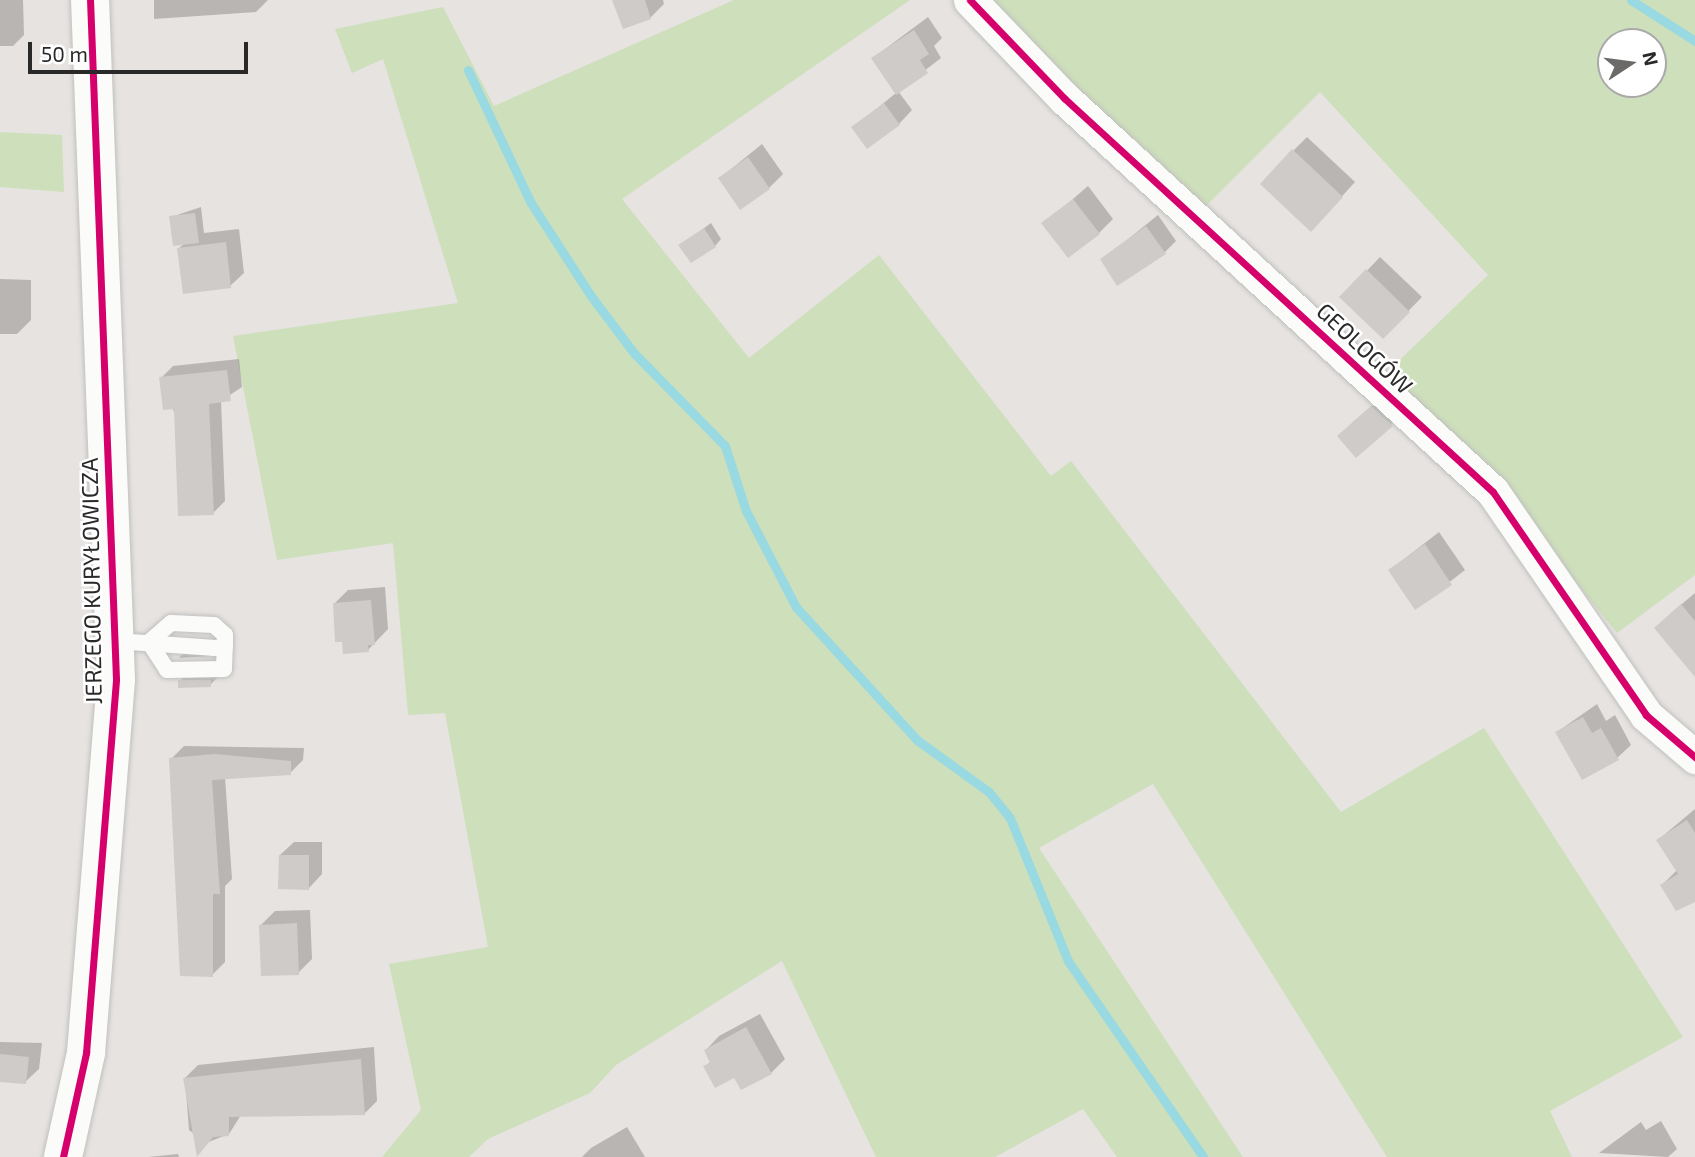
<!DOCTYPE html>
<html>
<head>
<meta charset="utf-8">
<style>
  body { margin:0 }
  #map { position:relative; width:1695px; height:1157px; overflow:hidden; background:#e6e3e0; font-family:"Exo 2",sans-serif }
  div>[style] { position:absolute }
  .green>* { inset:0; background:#cedfbb }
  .shadow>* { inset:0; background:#0003 }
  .stream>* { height:9px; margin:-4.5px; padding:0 4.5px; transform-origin:4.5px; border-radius:4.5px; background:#99d9e1 }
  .building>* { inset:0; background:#cecbc9 }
  .roads { filter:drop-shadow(0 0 2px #c0c0c0) drop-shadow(0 0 2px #c0c0c0) }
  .lane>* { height:16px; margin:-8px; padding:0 8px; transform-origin:8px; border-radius:8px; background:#fbfbfa }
  .street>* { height:33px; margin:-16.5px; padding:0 16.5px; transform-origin:16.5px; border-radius:16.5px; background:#fbfbfa }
  .secondary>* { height:38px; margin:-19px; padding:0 19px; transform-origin:19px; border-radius:19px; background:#fbfbfa }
  .cycleway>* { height:7px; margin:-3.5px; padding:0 3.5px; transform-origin:3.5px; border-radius:3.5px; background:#d6006c }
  span { translate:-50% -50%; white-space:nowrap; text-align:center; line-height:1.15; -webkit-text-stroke:5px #fff; paint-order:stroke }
  .street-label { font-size:23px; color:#292929 }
  .north { position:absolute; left:1597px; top:28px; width:70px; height:70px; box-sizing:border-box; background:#fff; border:2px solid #a9a9a9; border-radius:50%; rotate:77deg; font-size:19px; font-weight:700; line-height:28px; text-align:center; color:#292929 }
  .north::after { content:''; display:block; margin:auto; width:24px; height:32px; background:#6b6a69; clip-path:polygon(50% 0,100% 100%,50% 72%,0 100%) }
  .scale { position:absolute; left:28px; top:42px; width:220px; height:32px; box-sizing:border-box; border:4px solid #292929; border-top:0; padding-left:9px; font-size:21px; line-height:24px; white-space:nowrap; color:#292929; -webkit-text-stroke:5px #fff; paint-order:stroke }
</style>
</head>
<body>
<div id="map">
  <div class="green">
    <i style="clip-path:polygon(734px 0,910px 0,622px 199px,749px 358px,879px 255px,1051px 476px,1071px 461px,1341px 812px,1484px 728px,1683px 1037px,1550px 1111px,1572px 1157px,1387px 1157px,1153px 784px,1039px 848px,1243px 1157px,1117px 1157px,1083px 1109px,995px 1157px,876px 1157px,782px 961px,616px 1065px,590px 1093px,488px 1139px,469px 1157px,382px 1157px,421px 1110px,389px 964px,488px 947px,445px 713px,408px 715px,393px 543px,277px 560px,233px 336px,458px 303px,383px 59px,352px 73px,335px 29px,443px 7px,494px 106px)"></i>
    <i style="clip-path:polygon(evenodd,980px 0,1695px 0,1695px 575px,1617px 633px,1475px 458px,1383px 376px,1488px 275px,1320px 92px,1199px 213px,980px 0,1611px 42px,1653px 42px,1653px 84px,1611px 84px,1611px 42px)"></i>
    <i style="clip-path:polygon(0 132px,62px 135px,64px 192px,0 187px)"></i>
  </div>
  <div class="shadow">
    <i style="clip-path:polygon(0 0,23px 0,24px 35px,13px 46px,0 46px)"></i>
    <i style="clip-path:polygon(154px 0,268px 0,256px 12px,154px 19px)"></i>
    <i style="clip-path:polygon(614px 0,663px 0,664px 4px,650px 18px)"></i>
    <i style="clip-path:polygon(928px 17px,942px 38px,934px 46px,941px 58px,898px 91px,912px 110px,899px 124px,854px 127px,896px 93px,873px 58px)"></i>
    <i style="clip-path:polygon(1307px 137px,1355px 182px,1324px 216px,1293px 151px)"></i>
    <i style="clip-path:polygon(762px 144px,783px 174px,769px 188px,720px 178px)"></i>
    <i style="clip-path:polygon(1088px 186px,1113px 219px,1099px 233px,1044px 224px)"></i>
    <i style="clip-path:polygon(201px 207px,204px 233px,239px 229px,244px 273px,230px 286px,179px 248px,185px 243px,171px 217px)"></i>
    <i style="clip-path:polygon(1158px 215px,1176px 241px,1165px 252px,1102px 260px)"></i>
    <i style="clip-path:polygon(711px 223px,721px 239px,715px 246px,681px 245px)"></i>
    <i style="clip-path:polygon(1380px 257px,1422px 297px,1383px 337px,1342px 297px)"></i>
    <i style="clip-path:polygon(0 279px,31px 280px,31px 320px,17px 334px,0 334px)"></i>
    <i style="clip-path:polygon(239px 359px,242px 387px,221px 401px,225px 501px,213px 513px,161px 378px,173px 366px)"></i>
    <i style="clip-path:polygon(1386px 394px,1404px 411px,1391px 424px,1352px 423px)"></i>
    <i style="clip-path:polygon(1439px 532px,1465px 570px,1416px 608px,1390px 570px)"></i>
    <i style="clip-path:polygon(385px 587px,388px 629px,368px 650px,335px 603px,348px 590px)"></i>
    <i style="clip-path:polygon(1695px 593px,1695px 673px,1670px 614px)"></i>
    <i style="clip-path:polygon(193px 643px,221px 645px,209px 656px,179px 658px)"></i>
    <i style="clip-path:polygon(194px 667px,224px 671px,210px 685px,180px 681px)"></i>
    <i style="clip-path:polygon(1597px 704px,1606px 721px,1615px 715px,1631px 745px,1617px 758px,1557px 732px)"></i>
    <i style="clip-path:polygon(184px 746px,304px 748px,303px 760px,290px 773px,225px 777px,232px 879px,225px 886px,225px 962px,212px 975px,171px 759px)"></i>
    <i style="clip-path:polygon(1695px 809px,1695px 896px,1662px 885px,1677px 870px,1658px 840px)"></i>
    <i style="clip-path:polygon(294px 842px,322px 842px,322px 874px,309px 888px,280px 855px)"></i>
    <i style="clip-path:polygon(310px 910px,312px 959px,298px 973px,261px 925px,275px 911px)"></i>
    <i style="clip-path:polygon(760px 1014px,785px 1059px,771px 1073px,735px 1075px,705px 1067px,711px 1061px,706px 1050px,719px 1036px)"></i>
    <i style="clip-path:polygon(0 1042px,42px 1043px,39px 1069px,25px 1082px,0 1081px)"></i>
    <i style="clip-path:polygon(374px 1047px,377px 1101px,364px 1114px,241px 1115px,229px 1134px,206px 1143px,189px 1130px,185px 1078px,198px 1065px)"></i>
    <i style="clip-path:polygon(1661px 1121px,1677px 1149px,1668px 1157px,1599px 1153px,1641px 1122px,1646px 1130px)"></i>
    <i style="clip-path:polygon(627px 1127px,645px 1157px,582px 1157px,591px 1148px)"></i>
    <i style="clip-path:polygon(178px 1154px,179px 1157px,148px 1157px)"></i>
  </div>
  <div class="stream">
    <i style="left:1631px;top:0;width:76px;rotate:32.6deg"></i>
    <i style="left:468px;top:70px;width:147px;rotate:64.7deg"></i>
    <i style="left:531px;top:203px;width:111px;rotate:57.2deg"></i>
    <i style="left:591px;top:296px;width:71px;rotate:53deg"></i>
    <i style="left:634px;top:353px;width:130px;rotate:45.6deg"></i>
    <i style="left:725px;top:446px;width:68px;rotate:72.1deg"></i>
    <i style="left:746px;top:511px;width:108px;rotate:62.5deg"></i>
    <i style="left:796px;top:607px;width:180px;rotate:47.7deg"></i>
    <i style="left:917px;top:740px;width:89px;rotate:35.8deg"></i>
    <i style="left:989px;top:792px;width:33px;rotate:51deg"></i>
    <i style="left:1010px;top:818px;width:154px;rotate:67.9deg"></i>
    <i style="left:1068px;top:961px;width:238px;rotate:55.4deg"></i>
  </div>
  <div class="building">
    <i style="clip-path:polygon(612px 0,645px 0,651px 19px,623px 29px)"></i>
    <i style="clip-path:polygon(914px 30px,929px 54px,920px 60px,928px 73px,896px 95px,871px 58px)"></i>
    <i style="clip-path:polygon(884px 103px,900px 125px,867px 149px,851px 127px)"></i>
    <i style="clip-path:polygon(1292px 149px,1343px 197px,1311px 232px,1260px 184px)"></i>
    <i style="clip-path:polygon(748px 157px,770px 189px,740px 210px,718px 178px)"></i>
    <i style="clip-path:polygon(1073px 199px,1100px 234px,1068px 258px,1041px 223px)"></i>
    <i style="clip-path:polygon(195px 213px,199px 243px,173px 246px,169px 216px)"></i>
    <i style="clip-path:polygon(1146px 226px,1166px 254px,1117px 286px,1100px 259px)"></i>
    <i style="clip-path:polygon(704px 228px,716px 247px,691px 263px,678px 245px)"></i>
    <i style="clip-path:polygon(226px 242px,231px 288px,183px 294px,177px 248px)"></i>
    <i style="clip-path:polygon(1366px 269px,1410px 312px,1383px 339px,1339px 297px)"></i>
    <i style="clip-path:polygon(227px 370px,231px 401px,209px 404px,214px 515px,178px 516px,174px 409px,163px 410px,159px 377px)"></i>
    <i style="clip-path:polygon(1371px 406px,1393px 426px,1356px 458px,1337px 436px)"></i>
    <i style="clip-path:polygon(1425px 544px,1452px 585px,1415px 610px,1388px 570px)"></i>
    <i style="clip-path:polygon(371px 600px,375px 645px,368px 645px,369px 652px,343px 654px,342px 642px,335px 642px,333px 603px)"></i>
    <i style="clip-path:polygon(1681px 604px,1695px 621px,1695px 677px,1654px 628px)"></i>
    <i style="clip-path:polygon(178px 680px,211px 680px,211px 687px,178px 688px)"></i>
    <i style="clip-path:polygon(1583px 717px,1592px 733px,1601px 728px,1619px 760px,1582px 780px,1555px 732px)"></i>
    <i style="clip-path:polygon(215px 754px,291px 761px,291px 775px,212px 780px,220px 894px,213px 894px,213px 977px,180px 976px,169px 758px)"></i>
    <i style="clip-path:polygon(1687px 820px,1695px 833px,1695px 902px,1676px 911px,1660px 885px,1678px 874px,1656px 840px)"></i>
    <i style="clip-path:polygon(279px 855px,309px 855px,309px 890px,278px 889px)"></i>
    <i style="clip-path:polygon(297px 923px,299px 975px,261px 976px,259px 925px)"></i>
    <i style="clip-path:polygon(746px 1027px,772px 1074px,741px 1090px,734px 1078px,715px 1088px,703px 1066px,710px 1063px,704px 1050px)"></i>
    <i style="clip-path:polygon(0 1054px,29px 1057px,26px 1084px,0 1082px)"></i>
    <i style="clip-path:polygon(361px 1059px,365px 1115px,229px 1117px,229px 1136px,213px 1137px,197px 1157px,183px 1078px)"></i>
  </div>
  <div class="roads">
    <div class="lane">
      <i style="left:116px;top:641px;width:99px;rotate:4deg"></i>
      <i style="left:215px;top:648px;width:10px;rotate:-11deg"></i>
      <i style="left:225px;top:646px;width:11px;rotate:-90deg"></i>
      <i style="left:225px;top:635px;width:15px;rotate:-138deg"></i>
      <i style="left:214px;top:625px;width:43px;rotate:-177.3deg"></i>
      <i style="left:171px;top:623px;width:29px;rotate:139deg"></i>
      <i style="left:149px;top:642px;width:33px;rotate:57deg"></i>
      <i style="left:167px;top:670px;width:57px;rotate:-1deg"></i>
      <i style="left:224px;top:669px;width:23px;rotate:-88deg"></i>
    </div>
    <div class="street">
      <i style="left:970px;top:0;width:136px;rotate:46.2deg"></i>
      <i style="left:1064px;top:98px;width:582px;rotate:42.56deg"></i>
      <i style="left:1493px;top:492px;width:270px;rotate:55.5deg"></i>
      <i style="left:1646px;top:715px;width:65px;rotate:40.6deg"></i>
    </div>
    <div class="secondary">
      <i style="left:63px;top:1157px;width:107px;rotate:-77.5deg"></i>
      <i style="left:86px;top:1053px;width:375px;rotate:-85.4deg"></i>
      <i style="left:116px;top:679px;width:679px;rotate:-92.19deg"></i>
    </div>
  </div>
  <div class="cycleway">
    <i style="left:970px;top:0;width:136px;rotate:46.2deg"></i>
    <i style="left:1064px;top:98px;width:582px;rotate:42.56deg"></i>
    <i style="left:1493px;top:492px;width:270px;rotate:55.5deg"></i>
    <i style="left:1646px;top:715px;width:65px;rotate:40.6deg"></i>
    <i style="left:63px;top:1157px;width:107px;rotate:-77.5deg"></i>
    <i style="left:86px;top:1053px;width:375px;rotate:-85.4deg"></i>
    <i style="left:116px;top:679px;width:679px;rotate:-92.19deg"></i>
  </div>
  <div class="street-label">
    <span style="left:1365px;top:348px;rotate:43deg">GEOLOGÓW</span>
    <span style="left:91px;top:581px;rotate:-91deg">JERZEGO KURYŁOWICZA</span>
  </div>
  <div class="north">N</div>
  <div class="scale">50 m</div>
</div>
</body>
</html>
